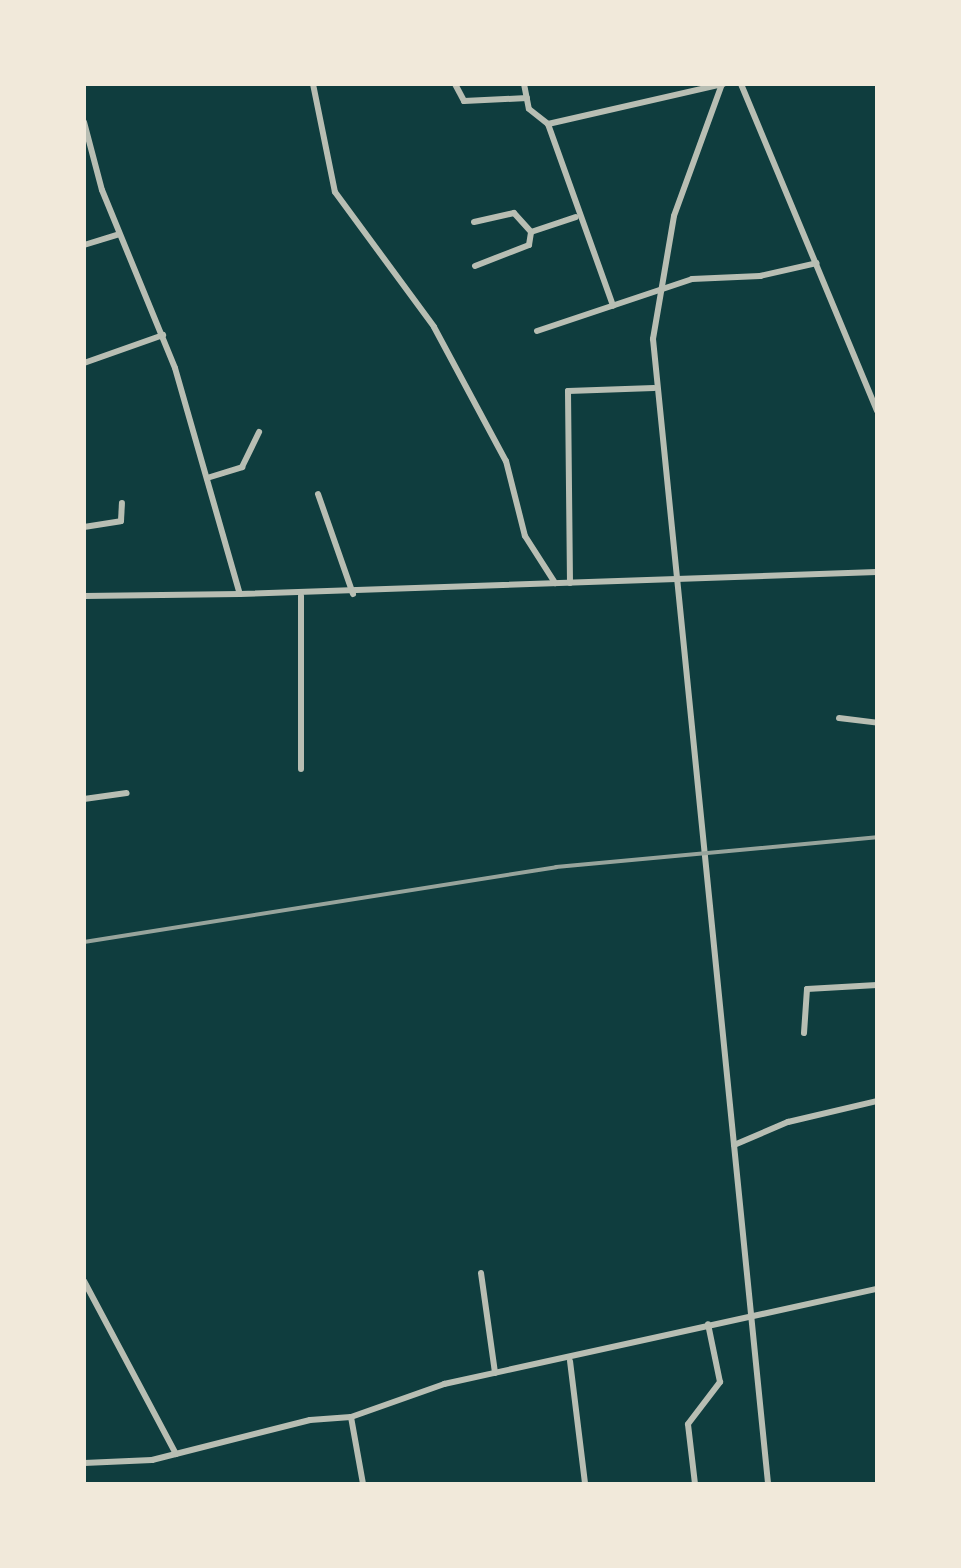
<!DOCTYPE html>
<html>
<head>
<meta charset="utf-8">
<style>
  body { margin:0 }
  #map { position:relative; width:961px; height:1568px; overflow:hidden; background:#0f3d3e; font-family:"Archivo Narrow",sans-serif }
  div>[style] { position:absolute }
  .minor>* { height:6px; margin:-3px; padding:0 3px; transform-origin:3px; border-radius:3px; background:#b8beb3 }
  .rail>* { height:4px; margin:-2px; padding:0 2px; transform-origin:2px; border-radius:2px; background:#97a49c }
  span { translate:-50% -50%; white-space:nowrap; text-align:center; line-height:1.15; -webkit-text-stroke:8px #f1e9da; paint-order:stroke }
  .frame { position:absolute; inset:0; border:86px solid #f1e9da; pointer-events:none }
</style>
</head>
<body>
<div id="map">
  <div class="minor">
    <i style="left:313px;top:84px;width:110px;rotate:78.5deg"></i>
    <i style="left:335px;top:192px;width:167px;rotate:53.7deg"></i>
    <i style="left:434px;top:327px;width:152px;rotate:61.8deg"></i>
    <i style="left:506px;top:461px;width:77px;rotate:75.8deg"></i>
    <i style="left:525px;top:536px;width:56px;rotate:57.4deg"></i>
    <i style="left:455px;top:84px;width:19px;rotate:62deg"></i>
    <i style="left:464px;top:101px;width:63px;rotate:-2.7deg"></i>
    <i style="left:524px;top:84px;width:25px;rotate:79deg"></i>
    <i style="left:529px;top:109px;width:24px;rotate:38deg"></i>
    <i style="left:548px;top:124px;width:193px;rotate:70.3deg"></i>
    <i style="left:722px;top:84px;width:140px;rotate:110deg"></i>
    <i style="left:674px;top:216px;width:125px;rotate:99.7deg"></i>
    <i style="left:653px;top:339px;width:1151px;rotate:84.26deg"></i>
    <i style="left:741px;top:84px;width:354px;rotate:67.4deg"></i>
    <i style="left:84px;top:122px;width:70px;rotate:75.2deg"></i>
    <i style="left:102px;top:190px;width:192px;rotate:67.7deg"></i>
    <i style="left:175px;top:368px;width:235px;rotate:74deg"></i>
    <i style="left:240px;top:594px;width:637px;rotate:-1.98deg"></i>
    <i style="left:548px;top:124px;width:180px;rotate:-12.9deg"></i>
    <i style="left:474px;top:222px;width:41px;rotate:-12.7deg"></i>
    <i style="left:514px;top:213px;width:25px;rotate:48deg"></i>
    <i style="left:84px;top:245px;width:37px;rotate:-17deg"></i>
    <i style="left:475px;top:266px;width:58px;rotate:-21.3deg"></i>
    <i style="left:529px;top:245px;width:13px;rotate:-81deg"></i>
    <i style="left:531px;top:232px;width:47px;rotate:-18.4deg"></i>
    <i style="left:537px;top:331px;width:163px;rotate:-18.5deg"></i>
    <i style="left:692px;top:279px;width:68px;rotate:-2.5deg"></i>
    <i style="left:760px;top:276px;width:58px;rotate:-12.8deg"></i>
    <i style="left:84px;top:363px;width:84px;rotate:-19.5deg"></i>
    <i style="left:207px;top:478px;width:37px;rotate:-17deg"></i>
    <i style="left:242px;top:467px;width:39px;rotate:-64deg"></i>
    <i style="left:318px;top:494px;width:106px;rotate:70.7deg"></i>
    <i style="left:84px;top:527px;width:37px;rotate:-9deg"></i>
    <i style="left:121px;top:521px;width:18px;rotate:-87deg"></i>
    <i style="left:570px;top:583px;width:192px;rotate:-90.6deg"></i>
    <i style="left:568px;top:391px;width:86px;rotate:-2deg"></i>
    <i style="left:84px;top:596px;width:156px;rotate:-0.7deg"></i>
    <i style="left:839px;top:718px;width:38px;rotate:7deg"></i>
    <i style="left:301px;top:769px;width:173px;rotate:-90deg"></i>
    <i style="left:84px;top:799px;width:43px;rotate:-7.9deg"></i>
    <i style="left:804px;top:1033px;width:44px;rotate:-86.1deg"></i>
    <i style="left:807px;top:989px;width:70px;rotate:-3.3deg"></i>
    <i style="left:734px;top:1145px;width:59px;rotate:-23.1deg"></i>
    <i style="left:788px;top:1122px;width:91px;rotate:-13.3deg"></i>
    <i style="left:481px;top:1273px;width:101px;rotate:82deg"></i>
    <i style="left:84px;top:1281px;width:196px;rotate:62deg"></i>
    <i style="left:570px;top:1361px;width:124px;rotate:83deg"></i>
    <i style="left:351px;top:1417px;width:68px;rotate:79.8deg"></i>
    <i style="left:84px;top:1463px;width:68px;rotate:-2.5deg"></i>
    <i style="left:152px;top:1460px;width:163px;rotate:-14.2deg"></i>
    <i style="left:310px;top:1420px;width:41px;rotate:-4.2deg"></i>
    <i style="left:351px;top:1417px;width:99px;rotate:-19.5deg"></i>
    <i style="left:444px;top:1384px;width:443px;rotate:-12.4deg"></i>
    <i style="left:695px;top:1484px;width:60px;rotate:-96.7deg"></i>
    <i style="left:688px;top:1424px;width:53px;rotate:-52.7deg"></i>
    <i style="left:720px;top:1382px;width:59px;rotate:-101.7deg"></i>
  </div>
  <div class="rail">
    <i style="left:84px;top:942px;width:478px;rotate:-9deg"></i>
    <i style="left:556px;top:867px;width:322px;rotate:-5.3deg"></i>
  </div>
  <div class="frame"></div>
</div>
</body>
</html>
